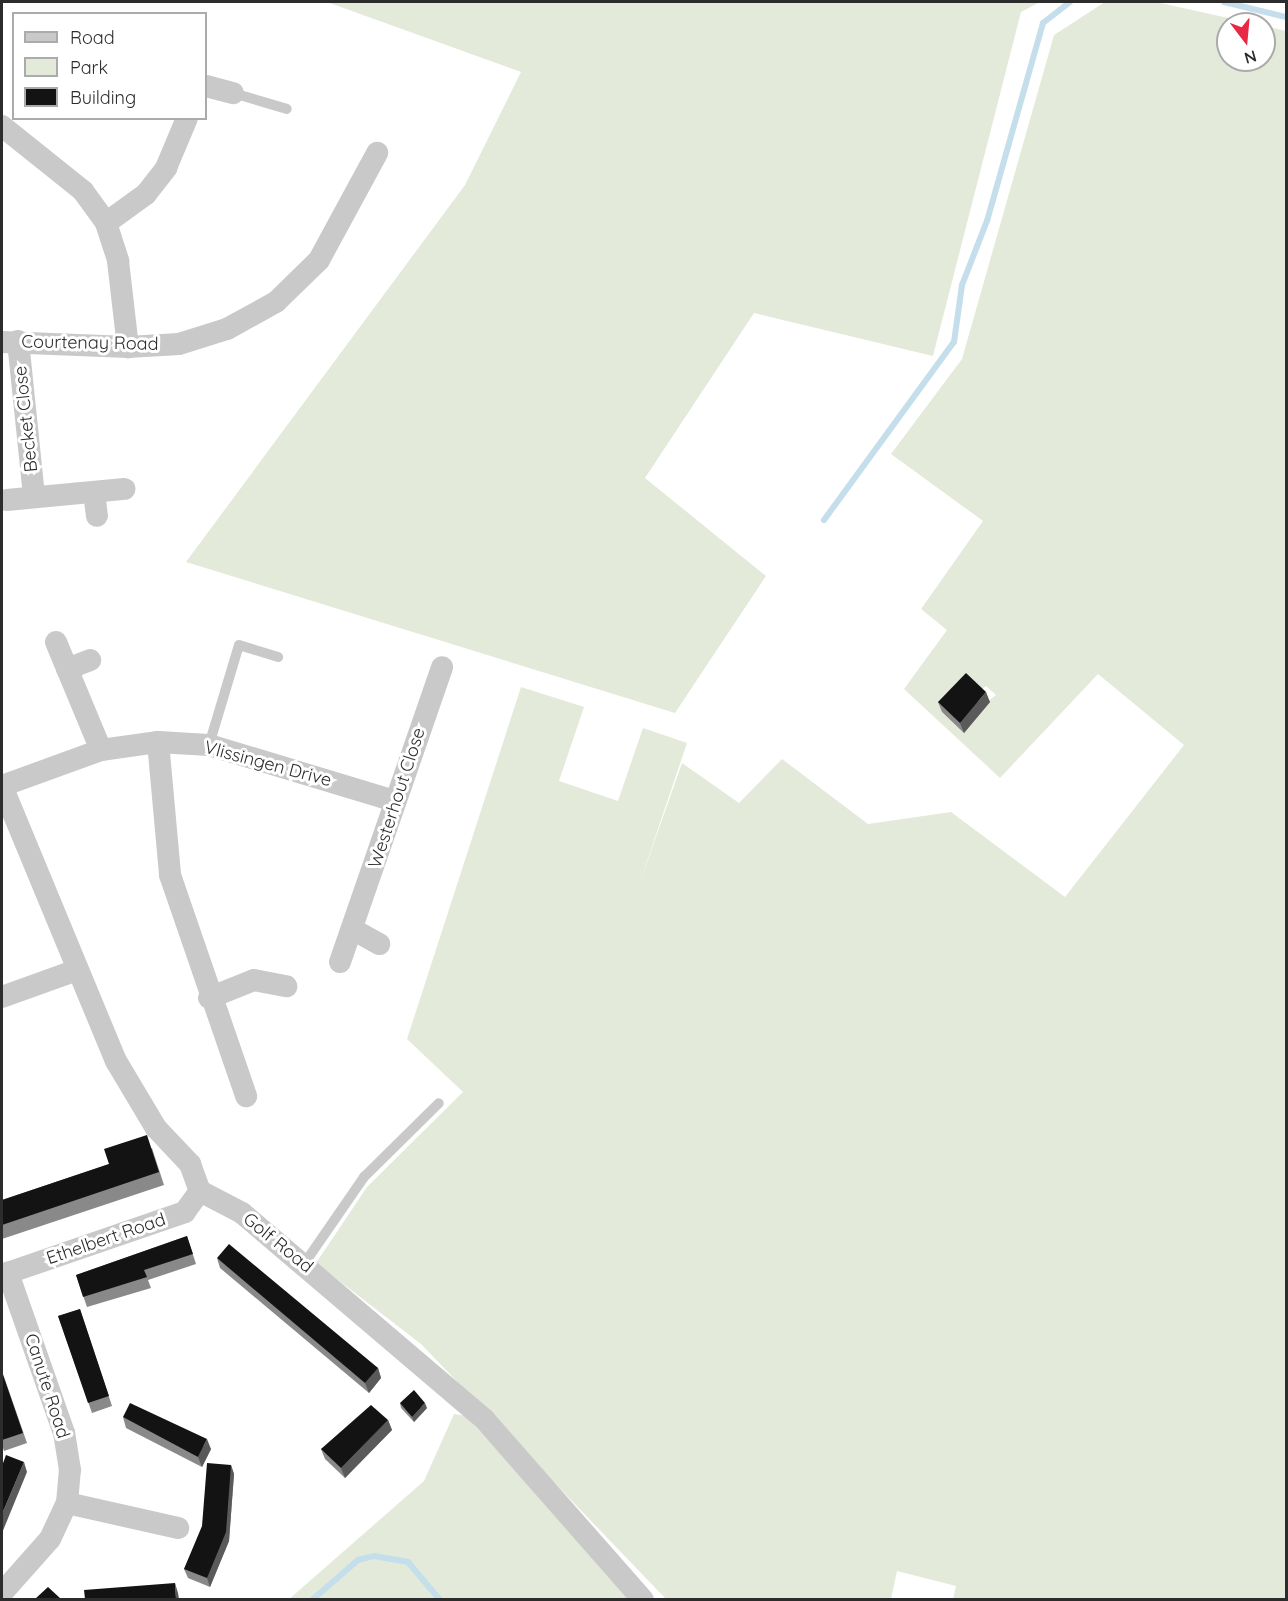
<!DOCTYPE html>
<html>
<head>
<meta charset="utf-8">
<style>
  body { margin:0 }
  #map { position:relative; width:1288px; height:1601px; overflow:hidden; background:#fff; font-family:Quicksand,sans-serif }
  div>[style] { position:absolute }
  .green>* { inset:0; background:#e3ead9 }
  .stream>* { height:6px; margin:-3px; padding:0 3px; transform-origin:3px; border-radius:3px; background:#c4deeb }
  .lane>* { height:10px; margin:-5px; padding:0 5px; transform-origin:5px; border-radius:5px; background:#c9c9c9 }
  .street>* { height:22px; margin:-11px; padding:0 11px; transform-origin:11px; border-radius:11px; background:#c9c9c9 }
  .wall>* { inset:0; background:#898989 }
  .shaded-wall>* { inset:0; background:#5a5a5a }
  .building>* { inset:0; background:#131313 }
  span { translate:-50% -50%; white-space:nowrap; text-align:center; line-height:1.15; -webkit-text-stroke:6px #fff; paint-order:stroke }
  .street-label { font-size:18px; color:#2c2c2c }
  .frame { position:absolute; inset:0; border:3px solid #2c2c2c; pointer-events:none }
  .legend { position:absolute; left:12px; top:12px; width:195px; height:108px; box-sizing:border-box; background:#fff; border:2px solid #ababab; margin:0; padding:8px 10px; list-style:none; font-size:18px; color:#2c2c2c }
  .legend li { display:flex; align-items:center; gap:12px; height:30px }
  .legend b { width:30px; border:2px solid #ababab }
  .north { position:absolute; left:1216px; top:12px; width:60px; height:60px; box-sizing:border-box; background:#fff; border:2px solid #ababab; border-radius:50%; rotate:164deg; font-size:16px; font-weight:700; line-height:24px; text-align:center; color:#2c2c2c }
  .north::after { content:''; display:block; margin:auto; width:21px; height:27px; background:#e72945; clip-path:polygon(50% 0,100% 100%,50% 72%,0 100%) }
</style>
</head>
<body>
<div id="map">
  <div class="green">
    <i style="clip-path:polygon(327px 2px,1040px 2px,1021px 12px,933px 356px,754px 313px,645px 478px,766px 576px,675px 713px,186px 562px,465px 185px,521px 72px)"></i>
    <i style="clip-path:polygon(evenodd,1105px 2px,1156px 2px,1255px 24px,1228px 24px,1228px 60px,1264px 60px,1264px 26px,1286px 31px,1286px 1599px,953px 1599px,956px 1586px,897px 1571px,891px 1599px,666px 1599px,421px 1344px,316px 1263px,367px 1187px,463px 1092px,407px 1039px,521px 687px,584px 707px,559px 781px,618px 801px,643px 728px,687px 743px,639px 885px,682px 763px,739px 803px,782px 759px,868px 824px,951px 812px,1065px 897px,1184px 745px,1098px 674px,1000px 778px,904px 689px,947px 630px,921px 609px,983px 521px,891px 454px,962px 359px,1054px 35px,1105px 2px,969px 683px,979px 692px,986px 686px,996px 695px,970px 715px,975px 720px,964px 732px,942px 712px,969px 683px)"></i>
    <i style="clip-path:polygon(454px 1414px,466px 1416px,634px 1600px,288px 1600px,424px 1481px)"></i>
  </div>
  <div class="stream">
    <i style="left:1224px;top:2px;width:64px;rotate:13.6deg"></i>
    <i style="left:824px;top:520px;width:220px;rotate:-53.9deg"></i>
    <i style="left:954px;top:342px;width:58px;rotate:-82deg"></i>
    <i style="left:962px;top:285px;width:69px;rotate:-68.7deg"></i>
    <i style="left:987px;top:221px;width:206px;rotate:-74.2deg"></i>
    <i style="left:1043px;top:23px;width:34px;rotate:-38deg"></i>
    <i style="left:312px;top:1600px;width:61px;rotate:-41deg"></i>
    <i style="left:358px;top:1560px;width:16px;rotate:-14deg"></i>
    <i style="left:374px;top:1556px;width:35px;rotate:10deg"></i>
    <i style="left:408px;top:1562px;width:50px;rotate:49.9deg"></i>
  </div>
  <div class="lane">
    <i style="left:233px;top:93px;width:56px;rotate:16.5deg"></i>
    <i style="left:209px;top:745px;width:104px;rotate:-73.3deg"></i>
    <i style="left:239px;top:645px;width:41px;rotate:17.1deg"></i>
    <i style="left:304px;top:1264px;width:106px;rotate:-55.4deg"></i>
    <i style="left:364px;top:1177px;width:105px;rotate:-44.6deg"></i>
  </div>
  <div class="street">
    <i style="left:206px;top:86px;width:28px;rotate:15deg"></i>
    <i style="left:2px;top:126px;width:104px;rotate:38.7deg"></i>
    <i style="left:83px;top:191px;width:39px;rotate:54deg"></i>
    <i style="left:106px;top:223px;width:40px;rotate:72deg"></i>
    <i style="left:118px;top:261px;width:87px;rotate:83.4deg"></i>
    <i style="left:106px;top:223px;width:49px;rotate:-35.9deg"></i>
    <i style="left:146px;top:194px;width:33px;rotate:-52deg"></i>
    <i style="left:166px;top:168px;width:54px;rotate:-67.2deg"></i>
    <i style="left:18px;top:341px;width:157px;rotate:84.1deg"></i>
    <i style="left:2px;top:342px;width:126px;rotate:2.3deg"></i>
    <i style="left:128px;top:347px;width:51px;rotate:-3.4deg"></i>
    <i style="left:179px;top:344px;width:50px;rotate:-17.4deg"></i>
    <i style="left:227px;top:329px;width:56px;rotate:-28.9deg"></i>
    <i style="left:276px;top:302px;width:60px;rotate:-44.3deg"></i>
    <i style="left:319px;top:260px;width:122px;rotate:-61.5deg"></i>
    <i style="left:94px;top:492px;width:24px;rotate:83deg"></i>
    <i style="left:7px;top:500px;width:118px;rotate:-5.4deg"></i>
    <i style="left:56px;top:642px;width:117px;rotate:67.4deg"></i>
    <i style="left:67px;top:669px;width:25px;rotate:-21deg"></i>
    <i style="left:158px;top:742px;width:134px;rotate:84.8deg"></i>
    <i style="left:170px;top:875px;width:234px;rotate:71deg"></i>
    <i style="left:2px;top:786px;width:298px;rotate:67.5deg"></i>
    <i style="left:116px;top:1061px;width:78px;rotate:59.2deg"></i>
    <i style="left:156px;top:1128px;width:50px;rotate:46.6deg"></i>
    <i style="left:190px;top:1164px;width:29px;rotate:70deg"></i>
    <i style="left:200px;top:1191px;width:26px;rotate:126deg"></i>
    <i style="left:185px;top:1212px;width:194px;rotate:161deg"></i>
    <i style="left:2px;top:786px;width:105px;rotate:-20deg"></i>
    <i style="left:101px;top:750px;width:58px;rotate:-8deg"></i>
    <i style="left:158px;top:742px;width:51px;rotate:3.4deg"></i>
    <i style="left:209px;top:745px;width:193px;rotate:16.8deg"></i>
    <i style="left:354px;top:930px;width:29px;rotate:29deg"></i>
    <i style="left:340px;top:962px;width:312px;rotate:-70.9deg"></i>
    <i style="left:2px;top:997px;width:80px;rotate:-19.8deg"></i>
    <i style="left:209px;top:998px;width:48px;rotate:-21.8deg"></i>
    <i style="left:254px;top:980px;width:33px;rotate:11deg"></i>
    <i style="left:200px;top:1191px;width:47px;rotate:27.6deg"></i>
    <i style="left:242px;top:1213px;width:318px;rotate:40.4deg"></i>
    <i style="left:484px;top:1419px;width:241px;rotate:48.7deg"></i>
    <i style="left:67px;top:1503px;width:114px;rotate:12.7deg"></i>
    <i style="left:2px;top:1593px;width:72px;rotate:-48.4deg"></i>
    <i style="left:50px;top:1539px;width:40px;rotate:-65deg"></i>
    <i style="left:67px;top:1503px;width:33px;rotate:-85deg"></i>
    <i style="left:70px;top:1470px;width:37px;rotate:-99deg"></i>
    <i style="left:64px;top:1433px;width:170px;rotate:-109.3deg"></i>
  </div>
  <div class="wall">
    <i style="clip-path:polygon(938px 702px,990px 702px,964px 733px,942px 712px)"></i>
    <i style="clip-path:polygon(152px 1148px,164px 1185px,2px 1239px,2px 1199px,2px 1200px,109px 1164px)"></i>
    <i style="clip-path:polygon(187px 1236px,196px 1264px,148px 1280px,151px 1288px,87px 1307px,76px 1275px)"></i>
    <i style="clip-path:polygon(217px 1258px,378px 1368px,381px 1378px,369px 1393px,220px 1268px)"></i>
    <i style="clip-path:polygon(80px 1309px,112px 1406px,92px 1413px,58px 1316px)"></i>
    <i style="clip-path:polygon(2px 1371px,27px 1443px,4px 1451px,2px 1445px)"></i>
    <i style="clip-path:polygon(400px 1403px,427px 1408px,414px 1422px,401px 1408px)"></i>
    <i style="clip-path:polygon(123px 1417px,211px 1449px,202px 1467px,126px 1428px)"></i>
    <i style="clip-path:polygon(388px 1420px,392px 1430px,345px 1478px,325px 1459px,321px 1449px)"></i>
    <i style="clip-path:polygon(231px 1465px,234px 1474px,229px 1541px,210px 1587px,188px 1578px,184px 1569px)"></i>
  </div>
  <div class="shaded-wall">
    <i style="clip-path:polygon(986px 692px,990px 702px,964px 733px,960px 723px)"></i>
    <i style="clip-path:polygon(378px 1368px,381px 1378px,369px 1393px,365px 1383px)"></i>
    <i style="clip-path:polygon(425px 1403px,427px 1408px,414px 1422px,412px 1417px)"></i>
    <i style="clip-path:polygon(388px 1420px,392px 1430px,345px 1478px,341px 1468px)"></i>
    <i style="clip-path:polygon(207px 1439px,211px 1449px,202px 1467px,198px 1457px)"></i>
    <i style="clip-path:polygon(24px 1462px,27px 1472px,2px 1533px,2px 1514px)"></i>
    <i style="clip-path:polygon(231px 1465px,234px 1474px,229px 1541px,210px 1587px,207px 1578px)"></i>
    <i style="clip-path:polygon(175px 1583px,178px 1593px,179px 1599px,176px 1599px)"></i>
  </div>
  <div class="building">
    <i style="clip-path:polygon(966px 673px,986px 692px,960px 723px,938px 702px)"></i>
    <i style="clip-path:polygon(147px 1135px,159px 1172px,2px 1225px,2px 1199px,2px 1200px,109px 1164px,104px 1149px)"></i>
    <i style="clip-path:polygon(187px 1236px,193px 1254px,144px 1270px,147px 1277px,83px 1297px,76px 1275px)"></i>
    <i style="clip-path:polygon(229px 1244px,378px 1368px,365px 1383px,217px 1258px)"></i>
    <i style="clip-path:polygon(80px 1309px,109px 1396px,88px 1403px,58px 1316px)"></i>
    <i style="clip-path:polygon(2px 1372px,23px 1433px,2px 1440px)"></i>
    <i style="clip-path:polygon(414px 1390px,425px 1403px,412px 1417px,400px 1403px)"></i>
    <i style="clip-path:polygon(130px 1403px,207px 1439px,198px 1457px,123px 1417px)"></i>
    <i style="clip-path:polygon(371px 1405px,388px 1420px,341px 1468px,321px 1449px)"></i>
    <i style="clip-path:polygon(6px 1455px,24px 1462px,2px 1514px,2px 1466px)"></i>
    <i style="clip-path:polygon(207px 1463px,231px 1465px,226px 1532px,207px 1578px,184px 1569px,202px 1526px)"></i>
    <i style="clip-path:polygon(175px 1583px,176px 1599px,85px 1599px,84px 1590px)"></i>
    <i style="clip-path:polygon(48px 1587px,61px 1599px,35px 1599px)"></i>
  </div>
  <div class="street-label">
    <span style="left:90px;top:343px;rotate:1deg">Courtenay Road</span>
    <span style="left:26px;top:419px;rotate:-96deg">Becket Close</span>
    <span style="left:268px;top:764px;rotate:15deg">Vlissingen Drive</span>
    <span style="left:397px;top:798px;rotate:-72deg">Westerhout Close</span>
    <span style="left:106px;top:1239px;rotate:-19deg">Ethelbert Road</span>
    <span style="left:278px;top:1243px;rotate:39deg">Golf Road</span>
    <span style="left:47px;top:1386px;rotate:72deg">Canute Road</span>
  </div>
  <div class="frame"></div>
  <ul class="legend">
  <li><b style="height:8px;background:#c9c9c9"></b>Road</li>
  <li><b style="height:16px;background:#e3ead9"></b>Park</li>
  <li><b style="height:16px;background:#131313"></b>Building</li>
  </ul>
  <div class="north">N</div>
</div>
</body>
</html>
